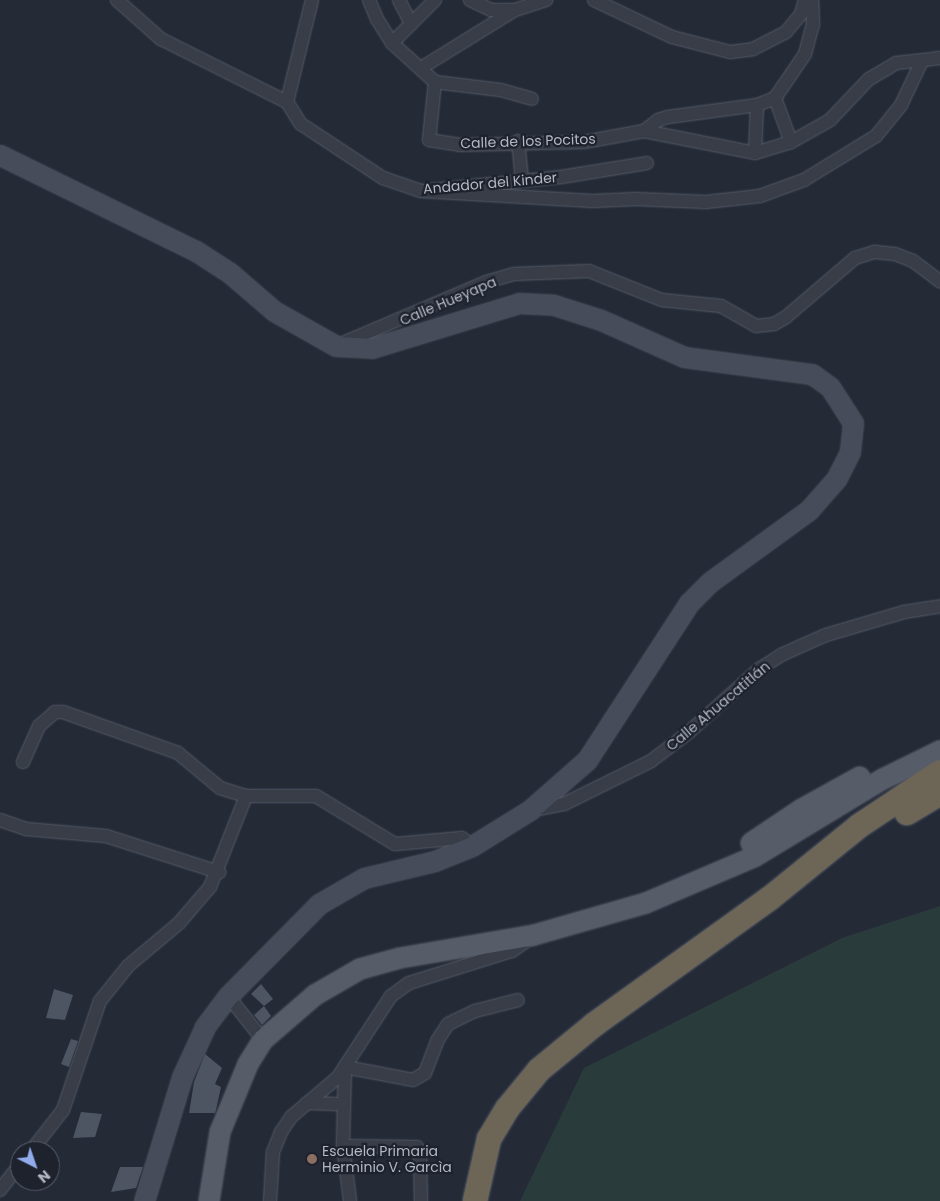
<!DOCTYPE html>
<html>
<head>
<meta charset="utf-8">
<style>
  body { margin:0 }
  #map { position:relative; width:940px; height:1201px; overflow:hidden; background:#242b37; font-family:Poppins,sans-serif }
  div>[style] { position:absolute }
  .green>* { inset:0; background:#2a3b3c }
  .building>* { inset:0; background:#4d5563 }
  .roads { filter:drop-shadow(0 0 1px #565b66) drop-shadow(0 0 1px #565b66) }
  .minor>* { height:12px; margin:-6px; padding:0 6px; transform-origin:6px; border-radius:6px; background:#383d48 }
  .secondary>* { height:19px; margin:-9.5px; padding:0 9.5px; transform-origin:9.5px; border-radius:9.5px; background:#464c5a }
  .primary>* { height:20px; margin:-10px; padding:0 10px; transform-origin:10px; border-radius:10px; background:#565c68 }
  .motorway>* { height:24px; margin:-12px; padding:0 12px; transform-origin:12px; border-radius:12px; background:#6d6656 }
  .dots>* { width:14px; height:14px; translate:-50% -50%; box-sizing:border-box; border:2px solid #1d222d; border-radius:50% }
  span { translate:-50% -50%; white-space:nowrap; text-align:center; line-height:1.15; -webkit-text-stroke:4.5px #1d222d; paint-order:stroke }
  .street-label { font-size:14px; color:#b3b8c4 }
  .poi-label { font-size:14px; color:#b3b8c4 }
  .left { translate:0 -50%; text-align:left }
  .north { position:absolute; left:10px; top:1141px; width:50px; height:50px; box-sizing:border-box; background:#1d222d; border:1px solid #595e69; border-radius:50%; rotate:139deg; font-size:14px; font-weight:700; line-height:20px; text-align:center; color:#b3b8c4 }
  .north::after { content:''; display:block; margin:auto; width:18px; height:22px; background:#91aceb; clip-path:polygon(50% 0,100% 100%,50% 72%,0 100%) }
</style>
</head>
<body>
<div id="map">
  <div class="green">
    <i style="clip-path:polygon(940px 906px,940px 1201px,520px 1201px,584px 1068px,842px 938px)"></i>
  </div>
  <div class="building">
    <i style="clip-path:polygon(261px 984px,273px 999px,264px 1006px,251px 994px)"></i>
    <i style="clip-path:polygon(54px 989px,73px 995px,65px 1020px,46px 1018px)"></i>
    <i style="clip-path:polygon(264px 1006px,271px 1016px,262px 1025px,254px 1015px)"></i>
    <i style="clip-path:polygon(71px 1039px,78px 1041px,69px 1067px,61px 1064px)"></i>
    <i style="clip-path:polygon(205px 1054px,222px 1068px,215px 1084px,221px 1087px,216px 1110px,215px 1113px,189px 1113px,194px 1082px)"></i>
    <i style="clip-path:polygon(81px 1112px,102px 1114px,95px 1137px,73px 1138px)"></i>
    <i style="clip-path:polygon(120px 1167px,143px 1167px,136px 1188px,111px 1192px)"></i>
  </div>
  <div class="roads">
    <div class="minor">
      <i style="left:117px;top:0;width:59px;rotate:41.6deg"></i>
      <i style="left:161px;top:39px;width:141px;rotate:26.6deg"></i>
      <i style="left:312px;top:0;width:105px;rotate:103.8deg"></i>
      <i style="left:287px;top:102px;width:26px;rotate:58deg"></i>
      <i style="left:301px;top:124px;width:98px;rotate:33.4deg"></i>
      <i style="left:383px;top:178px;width:40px;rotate:18.9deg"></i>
      <i style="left:421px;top:191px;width:141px;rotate:-5.7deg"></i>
      <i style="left:561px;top:177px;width:87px;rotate:-9.2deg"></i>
      <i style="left:369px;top:0;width:21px;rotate:67deg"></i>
      <i style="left:377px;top:19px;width:28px;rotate:58deg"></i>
      <i style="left:392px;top:43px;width:58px;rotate:42.2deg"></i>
      <i style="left:399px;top:0;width:27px;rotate:63deg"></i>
      <i style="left:470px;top:0;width:23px;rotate:25deg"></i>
      <i style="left:491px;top:10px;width:24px"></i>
      <i style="left:594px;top:0;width:86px;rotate:25.4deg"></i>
      <i style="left:672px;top:37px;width:60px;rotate:14.5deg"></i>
      <i style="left:730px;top:52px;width:23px;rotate:-7deg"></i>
      <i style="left:753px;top:49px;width:37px;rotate:-27deg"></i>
      <i style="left:786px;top:32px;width:23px;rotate:-50deg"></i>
      <i style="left:801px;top:14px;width:15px;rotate:-74deg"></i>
      <i style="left:392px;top:43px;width:61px;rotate:-45deg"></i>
      <i style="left:421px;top:68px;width:110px;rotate:-31.7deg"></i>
      <i style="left:515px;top:10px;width:33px;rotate:-18deg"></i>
      <i style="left:435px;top:82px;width:58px;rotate:95.9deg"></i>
      <i style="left:429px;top:140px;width:30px;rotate:9deg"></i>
      <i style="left:459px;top:145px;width:125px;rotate:-1.4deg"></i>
      <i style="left:584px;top:142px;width:61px;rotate:-10.4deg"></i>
      <i style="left:644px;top:131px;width:113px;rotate:11.2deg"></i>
      <i style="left:755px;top:153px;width:38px;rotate:-17deg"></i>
      <i style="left:791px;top:142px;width:45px;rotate:-29.4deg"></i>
      <i style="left:830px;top:120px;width:57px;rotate:-46.4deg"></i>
      <i style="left:869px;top:79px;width:22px;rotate:-30deg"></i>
      <i style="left:888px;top:68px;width:9px;rotate:-32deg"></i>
      <i style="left:896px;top:63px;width:44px;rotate:-6.5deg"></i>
      <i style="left:435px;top:82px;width:66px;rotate:6.9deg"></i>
      <i style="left:501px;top:90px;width:32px;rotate:16deg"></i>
      <i style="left:775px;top:98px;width:47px;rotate:70deg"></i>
      <i style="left:644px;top:131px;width:18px;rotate:-38deg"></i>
      <i style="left:658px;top:120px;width:10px;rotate:-17deg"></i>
      <i style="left:668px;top:117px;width:90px;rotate:-7.7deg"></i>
      <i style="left:757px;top:105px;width:19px;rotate:-21deg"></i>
      <i style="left:775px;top:98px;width:53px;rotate:-55.7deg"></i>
      <i style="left:805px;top:54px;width:31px;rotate:-75deg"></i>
      <i style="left:813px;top:24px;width:24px;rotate:-92deg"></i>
      <i style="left:518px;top:141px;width:38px;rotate:84deg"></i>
      <i style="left:755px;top:153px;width:48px;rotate:-87.6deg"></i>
      <i style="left:421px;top:191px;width:172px;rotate:3.3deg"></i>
      <i style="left:593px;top:201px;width:43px;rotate:-2.7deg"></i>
      <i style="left:636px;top:199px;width:70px;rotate:2.5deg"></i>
      <i style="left:706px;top:202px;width:54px;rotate:-6.3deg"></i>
      <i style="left:760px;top:196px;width:47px;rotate:-20deg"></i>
      <i style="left:804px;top:180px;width:84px;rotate:-31.4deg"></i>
      <i style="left:876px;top:136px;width:40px;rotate:-51deg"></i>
      <i style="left:901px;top:105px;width:49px;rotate:-64.5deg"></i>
      <i style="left:343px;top:343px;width:155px;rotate:-23.1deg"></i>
      <i style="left:486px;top:282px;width:29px;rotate:-16deg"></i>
      <i style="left:514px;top:274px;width:75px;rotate:-2.3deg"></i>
      <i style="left:589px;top:271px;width:79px;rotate:21.7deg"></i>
      <i style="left:662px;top:300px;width:59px;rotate:5.8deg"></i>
      <i style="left:721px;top:306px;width:40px;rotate:29.7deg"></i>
      <i style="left:756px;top:326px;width:18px;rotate:-6deg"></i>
      <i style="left:774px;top:324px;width:14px;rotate:-30deg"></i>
      <i style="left:786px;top:317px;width:91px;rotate:-40.5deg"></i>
      <i style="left:855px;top:258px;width:21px;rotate:-17deg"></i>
      <i style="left:875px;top:252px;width:20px;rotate:6deg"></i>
      <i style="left:895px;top:254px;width:19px;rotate:21deg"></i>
      <i style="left:913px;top:261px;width:34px;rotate:37deg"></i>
      <i style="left:23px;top:762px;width:39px;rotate:-66deg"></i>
      <i style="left:39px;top:726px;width:21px;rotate:-41deg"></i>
      <i style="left:55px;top:712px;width:8px"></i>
      <i style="left:63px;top:712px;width:122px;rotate:19.6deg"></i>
      <i style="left:178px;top:753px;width:55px;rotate:39.8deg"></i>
      <i style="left:220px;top:788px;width:27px;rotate:17deg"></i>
      <i style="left:246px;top:796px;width:70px"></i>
      <i style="left:316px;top:796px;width:92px;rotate:31.3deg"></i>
      <i style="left:395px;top:844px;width:67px;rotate:-5.1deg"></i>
      <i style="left:462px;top:838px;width:13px;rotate:39deg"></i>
      <i style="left:533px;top:810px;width:32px;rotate:-11deg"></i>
      <i style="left:564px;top:804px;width:97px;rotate:-26.3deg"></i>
      <i style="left:651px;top:761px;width:48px;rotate:-37.3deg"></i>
      <i style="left:689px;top:732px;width:94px;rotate:-42deg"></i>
      <i style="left:759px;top:669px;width:26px;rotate:-32deg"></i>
      <i style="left:781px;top:655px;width:49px;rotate:-24deg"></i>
      <i style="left:826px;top:635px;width:81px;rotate:-16.4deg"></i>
      <i style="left:904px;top:612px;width:36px;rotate:-9deg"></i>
      <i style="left:0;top:820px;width:28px;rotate:19deg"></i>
      <i style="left:26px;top:829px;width:80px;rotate:5deg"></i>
      <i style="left:106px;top:836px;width:119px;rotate:17.7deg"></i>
      <i style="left:228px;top:996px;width:56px;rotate:51.5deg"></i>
      <i style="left:345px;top:1067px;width:69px;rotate:10.8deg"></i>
      <i style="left:413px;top:1080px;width:14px;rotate:-30deg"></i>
      <i style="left:425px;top:1073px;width:34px;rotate:-69deg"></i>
      <i style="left:437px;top:1041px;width:20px;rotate:-57deg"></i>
      <i style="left:448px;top:1024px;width:30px;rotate:-26deg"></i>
      <i style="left:475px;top:1011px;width:44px;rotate:-14.3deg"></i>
      <i style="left:345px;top:1067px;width:79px;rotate:91.5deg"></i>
      <i style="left:343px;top:1146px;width:55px;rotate:82.7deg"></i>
      <i style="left:307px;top:1103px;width:36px;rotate:2deg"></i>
      <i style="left:343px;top:1146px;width:74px;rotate:0.8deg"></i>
      <i style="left:417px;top:1147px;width:5px;rotate:53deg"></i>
      <i style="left:420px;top:1151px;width:50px;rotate:88.9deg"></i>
      <i style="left:31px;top:1151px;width:52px;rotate:-52deg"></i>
      <i style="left:63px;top:1110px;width:115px;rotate:-71.3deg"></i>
      <i style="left:100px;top:1001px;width:45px;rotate:-51.3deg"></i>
      <i style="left:128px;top:966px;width:67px;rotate:-40.1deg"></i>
      <i style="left:179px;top:923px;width:48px;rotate:-49.3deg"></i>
      <i style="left:210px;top:887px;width:98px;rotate:-68.4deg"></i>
      <i style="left:0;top:1190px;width:33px;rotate:-52deg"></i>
      <i style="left:270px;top:1201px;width:49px;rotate:-86.5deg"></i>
      <i style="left:273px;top:1152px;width:22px;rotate:-68deg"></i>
      <i style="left:281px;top:1132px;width:18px;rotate:-56deg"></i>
      <i style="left:291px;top:1117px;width:62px;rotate:-40.4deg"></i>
      <i style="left:338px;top:1077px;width:97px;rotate:-56.8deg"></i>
      <i style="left:391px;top:996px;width:22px;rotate:-36deg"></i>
      <i style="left:409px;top:983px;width:108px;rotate:-17.3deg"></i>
      <i style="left:512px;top:951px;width:24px;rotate:-35deg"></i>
    </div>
    <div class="secondary">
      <i style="left:0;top:155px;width:218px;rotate:26.1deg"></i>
      <i style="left:196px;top:251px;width:40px;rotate:32.9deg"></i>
      <i style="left:230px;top:273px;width:58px;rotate:40.8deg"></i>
      <i style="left:274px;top:311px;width:71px;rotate:29.4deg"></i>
      <i style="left:336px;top:346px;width:36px;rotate:3deg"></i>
      <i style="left:372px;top:348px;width:154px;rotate:-17deg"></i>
      <i style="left:519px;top:303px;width:35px;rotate:3deg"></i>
      <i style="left:554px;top:305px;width:49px;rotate:17.7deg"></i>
      <i style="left:601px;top:320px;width:91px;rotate:24deg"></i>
      <i style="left:684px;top:357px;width:129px;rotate:7.6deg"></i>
      <i style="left:812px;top:374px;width:22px;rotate:36deg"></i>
      <i style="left:830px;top:387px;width:43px;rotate:57.4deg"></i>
      <i style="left:853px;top:423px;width:29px;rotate:96deg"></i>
      <i style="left:850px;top:452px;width:29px;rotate:117deg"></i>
      <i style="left:837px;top:478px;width:43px;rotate:131.2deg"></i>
      <i style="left:809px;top:510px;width:122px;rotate:144deg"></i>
      <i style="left:710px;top:582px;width:30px;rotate:135deg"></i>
      <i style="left:689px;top:603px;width:187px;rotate:123deg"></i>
      <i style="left:587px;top:760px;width:76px;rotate:138.7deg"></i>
      <i style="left:530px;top:810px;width:68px;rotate:148.2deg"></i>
      <i style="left:472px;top:846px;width:40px;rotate:158deg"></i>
      <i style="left:435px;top:861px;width:73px;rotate:166.5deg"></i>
      <i style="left:364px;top:878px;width:52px;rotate:150deg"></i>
      <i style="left:319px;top:904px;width:129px;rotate:134.7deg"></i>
      <i style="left:228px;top:996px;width:39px;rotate:127deg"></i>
      <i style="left:205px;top:1027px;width:55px;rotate:114.7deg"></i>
      <i style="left:182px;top:1077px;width:130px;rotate:107deg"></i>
    </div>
    <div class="primary">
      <i style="left:751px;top:843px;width:61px;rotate:-33.7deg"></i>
      <i style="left:802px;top:809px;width:66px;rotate:-28.9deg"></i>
      <i style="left:209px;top:1201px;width:70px;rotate:-80.9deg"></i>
      <i style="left:220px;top:1132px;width:74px;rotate:-67.6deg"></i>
      <i style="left:248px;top:1064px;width:28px;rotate:-58deg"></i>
      <i style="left:263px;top:1040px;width:69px;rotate:-40.9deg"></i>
      <i style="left:315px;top:995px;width:52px;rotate:-30deg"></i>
      <i style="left:360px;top:969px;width:41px;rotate:-15.4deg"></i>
      <i style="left:400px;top:958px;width:136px;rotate:-9.7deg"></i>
      <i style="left:534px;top:935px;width:116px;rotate:-15.9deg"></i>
      <i style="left:646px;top:903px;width:117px;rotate:-23.1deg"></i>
      <i style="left:754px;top:857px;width:151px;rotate:-31.2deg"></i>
      <i style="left:883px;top:779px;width:64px;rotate:-26.2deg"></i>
    </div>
    <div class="motorway">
      <i style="left:907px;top:813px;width:39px;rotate:-31deg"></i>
      <i style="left:475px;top:1201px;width:64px;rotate:-77.3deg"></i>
      <i style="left:489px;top:1139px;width:35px;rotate:-59deg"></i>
      <i style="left:507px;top:1109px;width:50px;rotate:-50.6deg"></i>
      <i style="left:539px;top:1070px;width:72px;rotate:-39.4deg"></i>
      <i style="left:595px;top:1024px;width:214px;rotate:-35.7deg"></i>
      <i style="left:769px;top:899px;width:116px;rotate:-39deg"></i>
      <i style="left:859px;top:826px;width:97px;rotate:-33.7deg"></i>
    </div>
  </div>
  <div class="dots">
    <i style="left:312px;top:1159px;background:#8d6e63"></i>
  </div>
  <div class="street-label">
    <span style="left:528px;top:141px;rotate:-2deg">Calle de los Pocitos</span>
    <span style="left:490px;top:183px;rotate:-5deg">Andador del Kinder</span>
    <span style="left:448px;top:301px;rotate:-23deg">Calle Hueyapa</span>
    <span style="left:718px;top:706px;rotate:-40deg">Calle Ahuacatitlán</span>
  </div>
  <div class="poi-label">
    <span class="left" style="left:322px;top:1159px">Escuela Primaria<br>Herminio V. Garcìa</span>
  </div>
  <div class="north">N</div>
</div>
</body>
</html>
